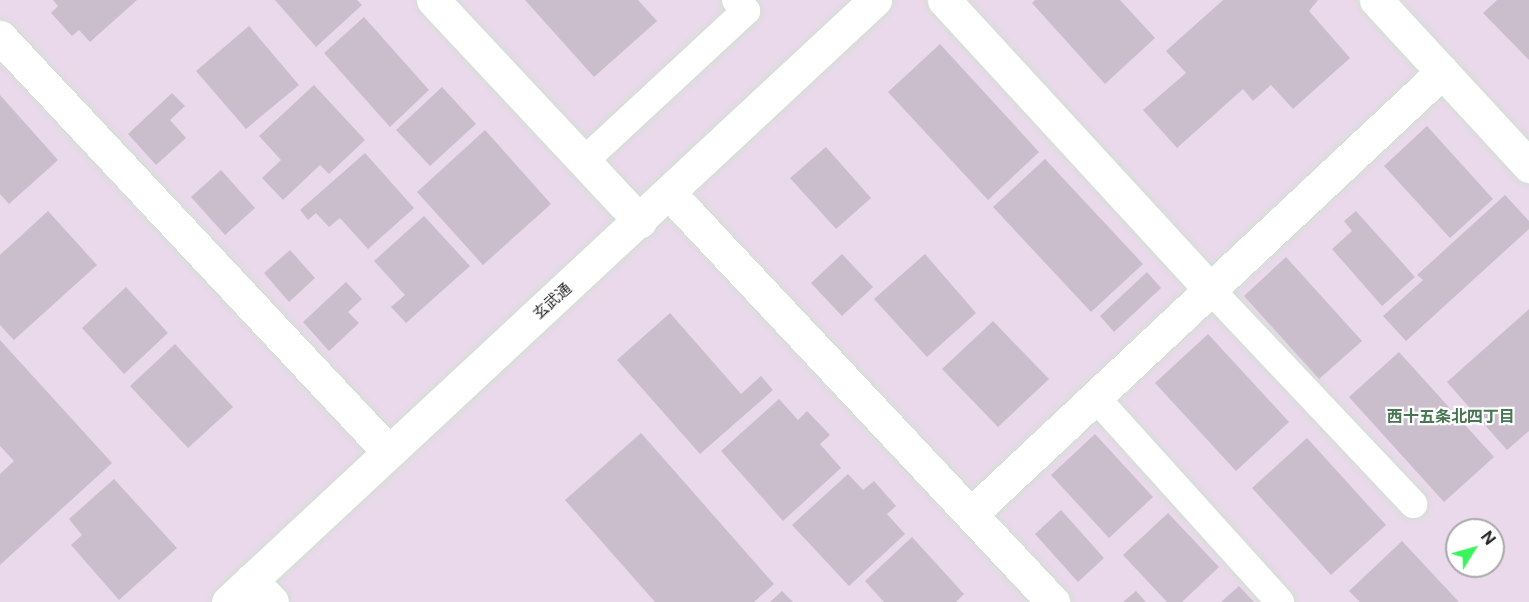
<!DOCTYPE html>
<html>
<head>
<meta charset="utf-8">
<style>
  body { margin:0 }
  #map { position:relative; width:1529px; height:602px; overflow:hidden; background:#e9d9ea; font-family:"Public Sans","Noto Sans JP",sans-serif }
  div>[style] { position:absolute }
  .building>* { inset:0; background:#cbbecc }
  .roads { filter:drop-shadow(0 0 2px #cee0d1) drop-shadow(0 0 2px #cee0d1) }
  .lane>* { height:28px; margin:-14px; padding:0 14px; transform-origin:14px; border-radius:14px; background:#fff }
  .street>* { height:33px; margin:-16.5px; padding:0 16.5px; transform-origin:16.5px; border-radius:16.5px; background:#fff }
  .secondary>* { height:33px; margin:-16.5px; padding:0 16.5px; transform-origin:16.5px; border-radius:16.5px; background:#fff }
  span { translate:-50% -50%; white-space:nowrap; text-align:center; line-height:1.15; -webkit-text-stroke:4.5px #fff; paint-order:stroke }
  .street-label { font-size:15px; color:#272727 }
  .neighbourhood-label { font-size:16px; color:#497652; font-weight:700 }
  .north { position:absolute; left:1445px; top:518px; width:60px; height:60px; box-sizing:border-box; background:#fff; border:2px solid #a9a9a9; border-radius:50%; rotate:53deg; font-size:16px; font-weight:700; line-height:24px; text-align:center; color:#272727 }
  .north::after { content:''; display:block; margin:auto; width:21px; height:27px; background:#3bf45d; clip-path:polygon(50% 0,100% 100%,50% 72%,0 100%) }
</style>
</head>
<body>
<div id="map">
  <div class="building">
    <i style="clip-path:polygon(53px 0,137px 0,90px 42px,79px 30px,72px 36px,51px 13px,58px 6px)"></i>
    <i style="clip-path:polygon(275px 0,357px 0,362px 5px,316px 47px)"></i>
    <i style="clip-path:polygon(525px 0,638px 0,657px 21px,594px 77px)"></i>
    <i style="clip-path:polygon(1035px 0,1120px 0,1155px 38px,1105px 84px,1032px 3px)"></i>
    <i style="clip-path:polygon(1223px 0,1318px 0,1309px 11px,1350px 58px,1293px 109px,1271px 85px,1253px 101px,1243px 89px,1177px 148px,1143px 110px,1186px 73px,1166px 51px)"></i>
    <i style="clip-path:polygon(1497px 0,1529px 0,1529px 60px,1483px 13px)"></i>
    <i style="clip-path:polygon(364px 17px,429px 90px,390px 127px,324px 53px)"></i>
    <i style="clip-path:polygon(249px 26px,299px 85px,246px 129px,196px 71px)"></i>
    <i style="clip-path:polygon(940px 44px,1039px 152px,988px 200px,888px 92px)"></i>
    <i style="clip-path:polygon(314px 85px,365px 140px,329px 174px,320px 165px,283px 200px,262px 178px,281px 160px,259px 136px)"></i>
    <i style="clip-path:polygon(442px 87px,476px 124px,430px 166px,396px 130px)"></i>
    <i style="clip-path:polygon(172px 93px,185px 106px,170px 120px,186px 138px,156px 165px,128px 134px)"></i>
    <i style="clip-path:polygon(0 95px,58px 160px,9px 204px,0 194px)"></i>
    <i style="clip-path:polygon(1427px 126px,1493px 199px,1450px 238px,1384px 166px)"></i>
    <i style="clip-path:polygon(485px 130px,551px 204px,483px 265px,417px 192px)"></i>
    <i style="clip-path:polygon(826px 147px,871px 198px,836px 229px,790px 178px)"></i>
    <i style="clip-path:polygon(365px 153px,414px 208px,368px 249px,340px 218px,329px 227px,316px 213px,308px 220px,300px 210px)"></i>
    <i style="clip-path:polygon(1045px 159px,1143px 264px,1091px 312px,993px 207px)"></i>
    <i style="clip-path:polygon(221px 170px,255px 208px,225px 235px,191px 197px)"></i>
    <i style="clip-path:polygon(1505px 195px,1529px 221px,1529px 229px,1406px 341px,1383px 316px,1423px 280px,1417px 275px)"></i>
    <i style="clip-path:polygon(48px 211px,97px 265px,14px 340px,0 325px,0 255px)"></i>
    <i style="clip-path:polygon(1356px 211px,1415px 277px,1382px 306px,1332px 249px,1352px 231px,1344px 221px)"></i>
    <i style="clip-path:polygon(424px 216px,470px 266px,406px 323px,391px 307px,405px 295px,374px 261px)"></i>
    <i style="clip-path:polygon(290px 250px,315px 278px,289px 302px,264px 273px)"></i>
    <i style="clip-path:polygon(842px 254px,873px 287px,842px 316px,811px 283px)"></i>
    <i style="clip-path:polygon(925px 254px,976px 313px,927px 357px,874px 299px)"></i>
    <i style="clip-path:polygon(1286px 257px,1362px 341px,1319px 379px,1244px 296px)"></i>
    <i style="clip-path:polygon(1147px 272px,1161px 288px,1114px 332px,1100px 316px)"></i>
    <i style="clip-path:polygon(346px 282px,362px 299px,348px 312px,359px 323px,329px 351px,303px 322px)"></i>
    <i style="clip-path:polygon(126px 287px,168px 333px,124px 374px,82px 328px)"></i>
    <i style="clip-path:polygon(1529px 309px,1529px 431px,1507px 450px,1447px 382px)"></i>
    <i style="clip-path:polygon(670px 313px,741px 394px,761px 376px,773px 390px,700px 454px,617px 360px)"></i>
    <i style="clip-path:polygon(993px 321px,1049px 379px,998px 427px,942px 369px)"></i>
    <i style="clip-path:polygon(1208px 334px,1289px 422px,1236px 471px,1155px 383px)"></i>
    <i style="clip-path:polygon(0 340px,112px 463px,0 565px,0 474px,14px 461px,0 446px)"></i>
    <i style="clip-path:polygon(175px 344px,233px 407px,188px 448px,130px 386px)"></i>
    <i style="clip-path:polygon(1399px 352px,1494px 457px,1444px 502px,1349px 397px)"></i>
    <i style="clip-path:polygon(779px 399px,798px 420px,807px 411px,830px 435px,820px 444px,841px 468px,783px 521px,721px 451px)"></i>
    <i style="clip-path:polygon(641px 433px,774px 584px,754px 602px,655px 602px,565px 500px)"></i>
    <i style="clip-path:polygon(1095px 434px,1153px 497px,1109px 538px,1051px 475px)"></i>
    <i style="clip-path:polygon(1307px 438px,1386px 525px,1331px 575px,1252px 488px)"></i>
    <i style="clip-path:polygon(848px 474px,863px 490px,874px 481px,896px 506px,887px 514px,905px 534px,849px 586px,792px 525px)"></i>
    <i style="clip-path:polygon(114px 479px,177px 548px,119px 600px,71px 545px,82px 535px,69px 519px)"></i>
    <i style="clip-path:polygon(1061px 510px,1104px 558px,1078px 582px,1035px 534px)"></i>
    <i style="clip-path:polygon(1168px 513px,1219px 567px,1182px 602px,1167px 602px,1123px 555px)"></i>
    <i style="clip-path:polygon(912px 537px,964px 594px,956px 602px,884px 602px,865px 581px)"></i>
    <i style="clip-path:polygon(1402px 541px,1459px 602px,1360px 602px,1349px 591px)"></i>
    <i style="clip-path:polygon(1239px 586px,1254px 602px,1221px 602px)"></i>
    <i style="clip-path:polygon(782px 591px,793px 602px,770px 602px)"></i>
    <i style="clip-path:polygon(1136px 591px,1146px 602px,1123px 602px)"></i>
  </div>
  <div class="roads">
    <div class="lane">
      <i style="left:584px;top:161px;width:221px;rotate:-42.8deg"></i>
      <i style="left:746px;top:11px;width:15px;rotate:-132deg"></i>
      <i style="left:1210px;top:289px;width:296px;rotate:46.6deg"></i>
      <i style="left:1095px;top:397px;width:276px;rotate:47.9deg"></i>
    </div>
    <div class="street">
      <i style="left:433px;top:0;width:303px;rotate:46.9deg"></i>
      <i style="left:944px;top:0;width:393px;rotate:47.4deg"></i>
      <i style="left:1376px;top:0;width:226px;rotate:47.3deg"></i>
      <i style="left:0;top:37px;width:567px;rotate:46.86deg"></i>
      <i style="left:670px;top:194px;width:560px;rotate:46.81deg"></i>
      <i style="left:972px;top:513px;width:645px;rotate:-43.18deg"></i>
      <i style="left:251px;top:580px;width:30px;rotate:46deg"></i>
    </div>
    <div class="secondary">
      <i style="left:228px;top:602px;width:884px;rotate:-42.94deg"></i>
    </div>
  </div>
  <div class="street-label">
    <span style="left:552px;top:301px;rotate:-42deg">玄武通</span>
  </div>
  <div class="neighbourhood-label">
    <span style="left:1451px;top:417px">西十五条北四丁目</span>
  </div>
  <div class="north">N</div>
</div>
</body>
</html>
